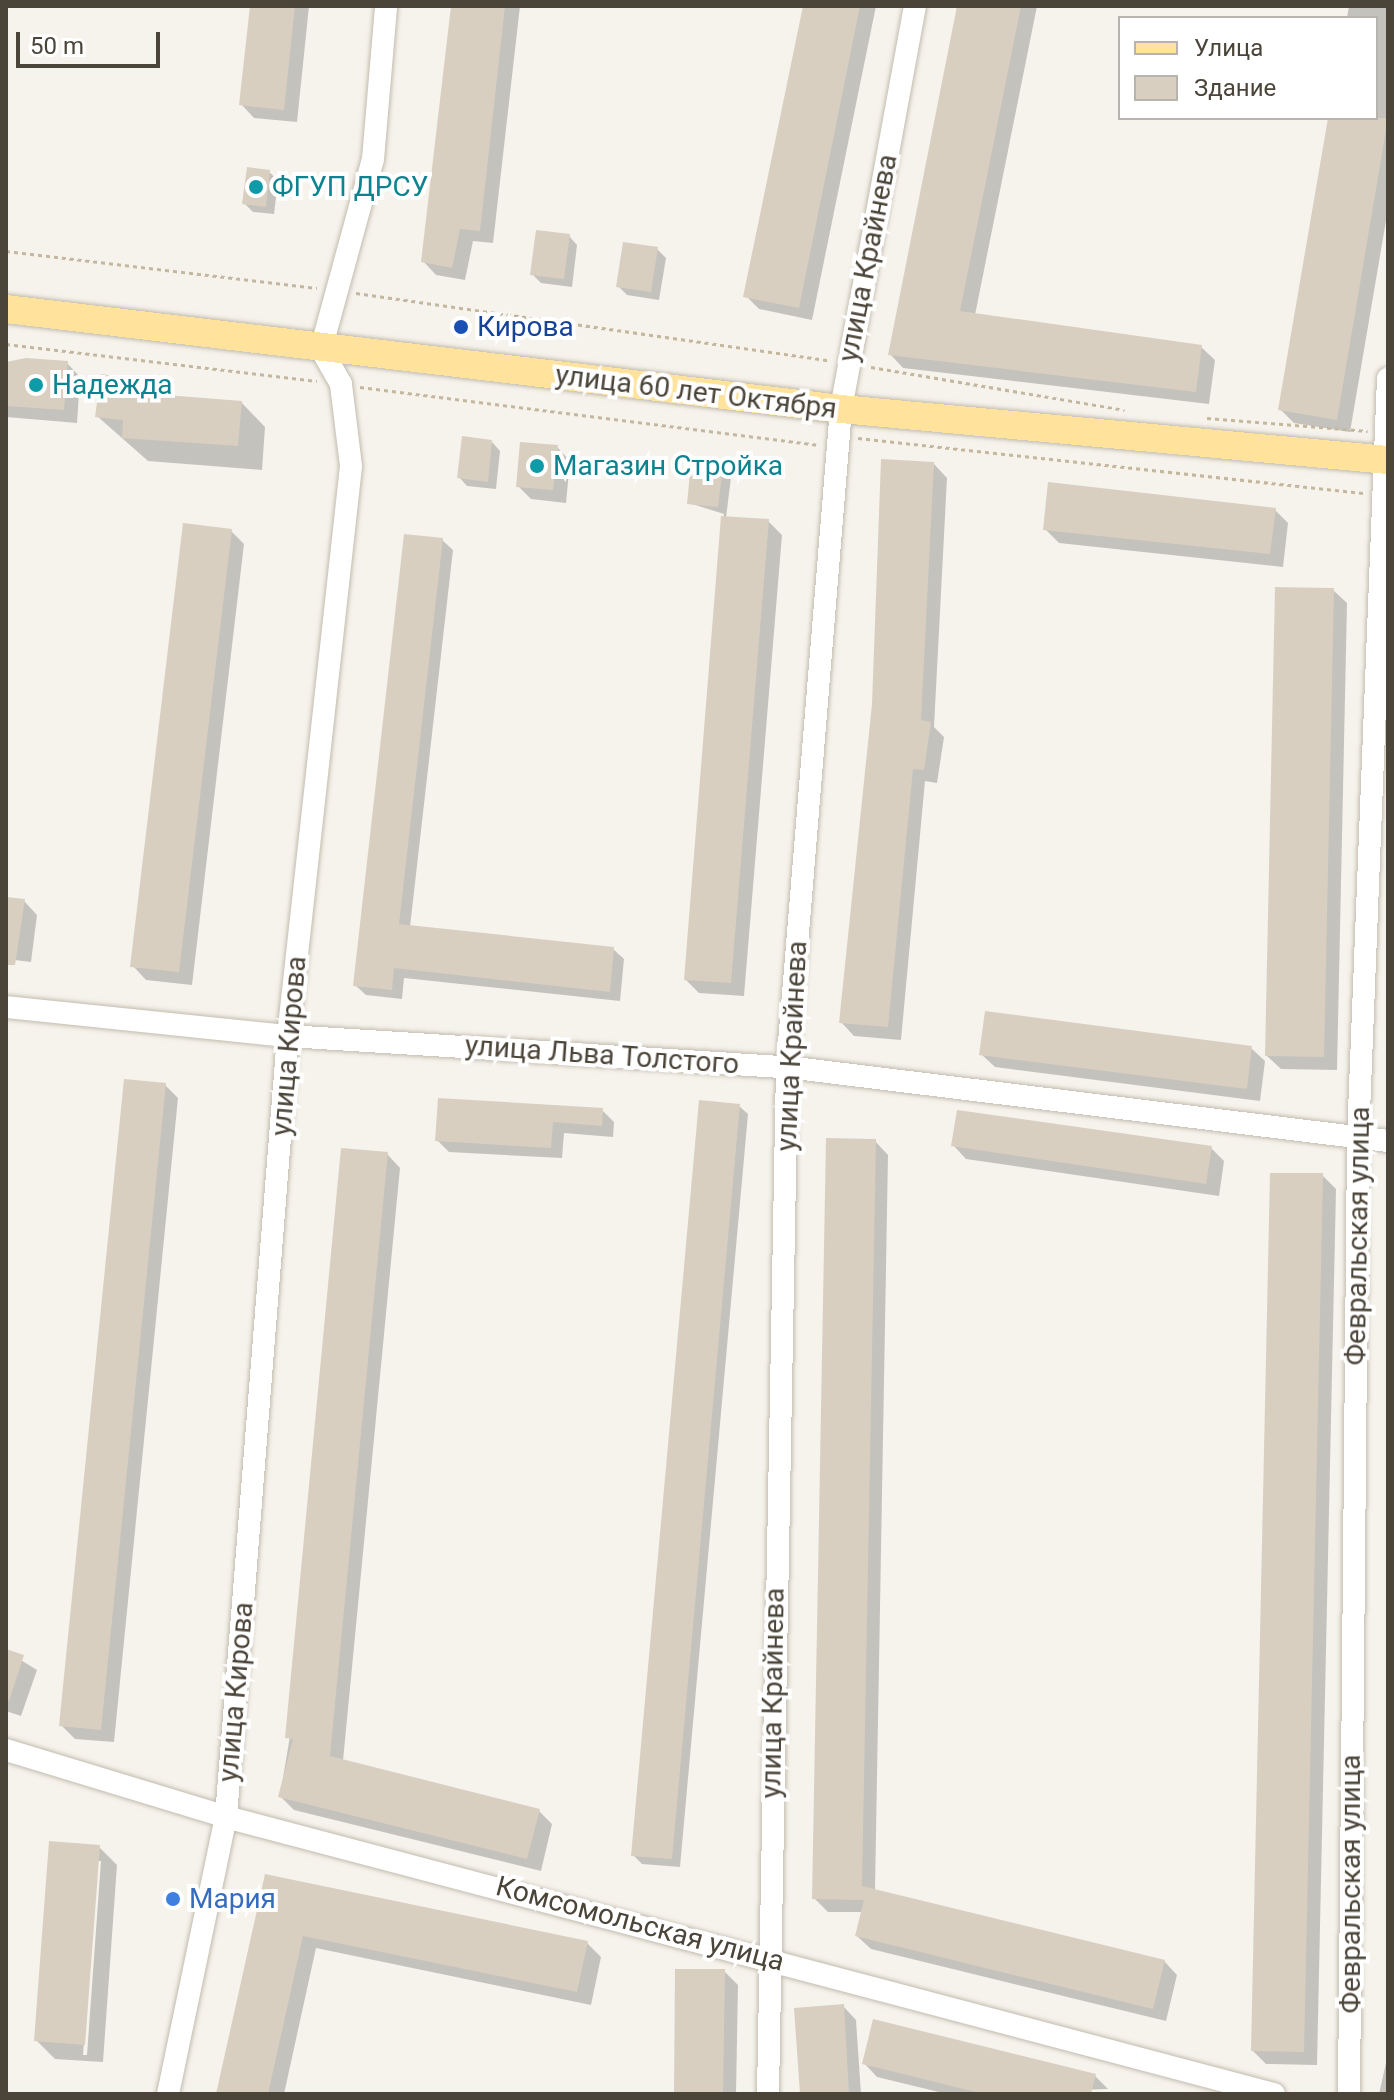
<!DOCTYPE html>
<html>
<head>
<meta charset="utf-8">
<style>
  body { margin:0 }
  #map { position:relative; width:1394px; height:2100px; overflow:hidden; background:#f6f3ec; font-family:Roboto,sans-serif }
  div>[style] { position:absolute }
  .shadow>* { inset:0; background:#0003 }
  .building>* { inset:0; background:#d8cfc1 }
  .path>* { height:3px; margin-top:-1.5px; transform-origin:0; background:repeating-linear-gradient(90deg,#c4b79f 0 4px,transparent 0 8px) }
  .roads { filter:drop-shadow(0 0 2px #c2bbae) drop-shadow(0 0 2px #c2bbae) }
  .minor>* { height:22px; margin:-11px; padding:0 11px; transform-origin:11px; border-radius:11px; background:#fff }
  .major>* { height:28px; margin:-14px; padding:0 14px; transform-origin:14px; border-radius:14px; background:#ffe39c }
  .dots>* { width:22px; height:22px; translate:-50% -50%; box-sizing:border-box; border:4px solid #fff; border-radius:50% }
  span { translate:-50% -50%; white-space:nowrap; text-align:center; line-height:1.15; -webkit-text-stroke:8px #fff; paint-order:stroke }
  .culture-label { font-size:28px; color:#0d838f }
  .left { translate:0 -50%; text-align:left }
  .street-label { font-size:28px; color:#4b4439 }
  .transit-label { font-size:28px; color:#164399 }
  .shop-label { font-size:28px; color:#366cbe }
  .frame { position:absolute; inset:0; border:8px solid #4b4439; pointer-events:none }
  .legend { position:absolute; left:1118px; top:16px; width:260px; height:104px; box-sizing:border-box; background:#fff; border:2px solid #b7b4b0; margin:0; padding:10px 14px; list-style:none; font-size:24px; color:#4b4439 }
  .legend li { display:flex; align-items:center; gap:16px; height:40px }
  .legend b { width:40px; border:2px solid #b7b4b0 }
  .scale { position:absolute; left:16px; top:32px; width:144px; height:36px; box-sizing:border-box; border:4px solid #4b4439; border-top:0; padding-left:10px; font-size:24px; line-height:28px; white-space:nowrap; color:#4b4439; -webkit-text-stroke:6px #fff; paint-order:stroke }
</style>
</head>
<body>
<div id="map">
  <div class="shadow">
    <i style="clip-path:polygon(251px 6px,309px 6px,297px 122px,254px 118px,241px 104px)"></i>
    <i style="clip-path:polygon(452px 6px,520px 6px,493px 243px,473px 241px,465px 280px,436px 275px,423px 261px)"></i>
    <i style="clip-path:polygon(805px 6px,876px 6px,812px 320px,759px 309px,746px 296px)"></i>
    <i style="clip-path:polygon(959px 6px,1037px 6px,975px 315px,1201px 347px,1215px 360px,1209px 404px,903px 368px,890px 354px)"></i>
    <i style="clip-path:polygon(1349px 6px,1388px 6px,1388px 209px,1350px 432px,1294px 423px,1280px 409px,1330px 118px,1376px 118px,1376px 18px,1347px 18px)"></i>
    <i style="clip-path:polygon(269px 172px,278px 180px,274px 214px,253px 212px,244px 203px)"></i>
    <i style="clip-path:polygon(569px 236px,577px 245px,572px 287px,541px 283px,532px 274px)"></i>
    <i style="clip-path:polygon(657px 249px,666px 258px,659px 300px,627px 295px,618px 286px)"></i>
    <i style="clip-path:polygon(67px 363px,80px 377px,77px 423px,6px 417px,6px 364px)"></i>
    <i style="clip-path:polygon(129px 380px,144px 395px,241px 402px,265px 427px,262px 470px,148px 461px,97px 416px)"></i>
    <i style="clip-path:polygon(492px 442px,500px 451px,496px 489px,467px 486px,459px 477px)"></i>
    <i style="clip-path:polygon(557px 447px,570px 461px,566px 503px,531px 499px,518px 486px)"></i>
    <i style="clip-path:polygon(934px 464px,947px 478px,934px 727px,944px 737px,937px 783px,925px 781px,901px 1040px,854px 1036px,841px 1022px)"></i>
    <i style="clip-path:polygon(722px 468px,731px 477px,726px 518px,768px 521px,782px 535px,744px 996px,699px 993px,686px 980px,724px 514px,689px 503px)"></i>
    <i style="clip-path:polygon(1275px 510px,1288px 523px,1283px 567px,1059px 543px,1045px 529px)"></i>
    <i style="clip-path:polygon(231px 531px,244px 544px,192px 985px,146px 980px,133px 966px)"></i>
    <i style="clip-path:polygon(442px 540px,453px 550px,410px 927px,613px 949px,624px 959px,620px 1001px,404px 978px,402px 999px,366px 995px,355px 985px)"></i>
    <i style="clip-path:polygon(1333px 590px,1347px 603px,1337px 1070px,1281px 1069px,1267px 1056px)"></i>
    <i style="clip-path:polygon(6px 899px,24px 901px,37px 915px,31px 962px,6px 959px)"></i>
    <i style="clip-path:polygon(1251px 1048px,1265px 1061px,1260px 1101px,995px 1067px,981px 1054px)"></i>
    <i style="clip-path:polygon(165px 1085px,178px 1098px,114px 1742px,75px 1739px,61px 1725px)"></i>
    <i style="clip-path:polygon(739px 1106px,748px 1114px,680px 1867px,642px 1864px,633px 1855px)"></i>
    <i style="clip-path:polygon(602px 1110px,614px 1122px,613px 1137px,564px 1133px,562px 1158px,449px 1152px,437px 1140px)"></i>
    <i style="clip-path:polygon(875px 1141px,888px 1155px,875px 1891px,1164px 1961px,1177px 1975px,1166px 2021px,871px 1949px,857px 1936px,863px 1912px,828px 1912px,814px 1898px)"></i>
    <i style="clip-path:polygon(954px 1146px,1211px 1148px,1224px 1161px,1219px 1196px,966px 1159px)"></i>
    <i style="clip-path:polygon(387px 1154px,400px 1168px,343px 1761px,539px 1811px,552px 1824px,541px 1871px,294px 1810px,280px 1796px)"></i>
    <i style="clip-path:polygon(1322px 1175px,1336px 1189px,1317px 2065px,1266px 2064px,1253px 2051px)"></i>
    <i style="clip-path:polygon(6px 1651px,37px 1670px,21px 1716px,6px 1711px)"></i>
    <i style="clip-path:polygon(evenodd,99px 1847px,117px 1865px,103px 2062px,55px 2059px,36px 2040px,99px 1847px,97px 1861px,101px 1861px,87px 2055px,83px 2055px,97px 1861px)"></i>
    <i style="clip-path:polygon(266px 1876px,587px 1943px,601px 1957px,591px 2005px,316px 1948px,284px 2094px,218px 2094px)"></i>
    <i style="clip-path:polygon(724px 1971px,738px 1985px,736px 2094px,676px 2094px)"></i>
    <i style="clip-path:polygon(843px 2006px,856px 2020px,861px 2094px,802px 2094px)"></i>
    <i style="clip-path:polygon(1388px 2054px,1388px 2094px,1379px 2094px)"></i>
    <i style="clip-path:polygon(864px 2063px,1095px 2076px,1108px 2089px,947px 2094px,877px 2077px)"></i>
  </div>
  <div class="building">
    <i style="clip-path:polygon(250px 6px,295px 6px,284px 110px,239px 105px)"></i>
    <i style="clip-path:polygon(451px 6px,505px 6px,480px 231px,460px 229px,452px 268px,421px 262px)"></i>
    <i style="clip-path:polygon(803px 6px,860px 6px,799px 308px,743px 297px)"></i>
    <i style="clip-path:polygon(957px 6px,1021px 6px,960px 311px,1202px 345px,1196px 392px,888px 355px)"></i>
    <i style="clip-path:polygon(1328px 118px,1388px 118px,1337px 420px,1278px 410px)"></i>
    <i style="clip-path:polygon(247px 167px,270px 170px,266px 207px,242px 204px)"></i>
    <i style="clip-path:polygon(536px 230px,570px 234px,564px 279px,530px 275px)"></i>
    <i style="clip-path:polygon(623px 242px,658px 247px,651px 292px,616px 287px)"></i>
    <i style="clip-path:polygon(26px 358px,68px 361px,64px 410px,6px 406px,6px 362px)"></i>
    <i style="clip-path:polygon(101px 374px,130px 378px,128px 392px,242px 401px,238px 446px,122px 438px,123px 420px,95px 417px)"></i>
    <i style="clip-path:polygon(462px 436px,492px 440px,488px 482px,457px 478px)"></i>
    <i style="clip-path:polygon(520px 442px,558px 445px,553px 490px,516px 487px)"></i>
    <i style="clip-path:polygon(881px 459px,934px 462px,921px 720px,931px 722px,924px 770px,913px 769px,888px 1027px,839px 1023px,872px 704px)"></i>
    <i style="clip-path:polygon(691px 462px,723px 466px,718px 507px,687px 504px)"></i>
    <i style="clip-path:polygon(1048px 482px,1276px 508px,1270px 554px,1043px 530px)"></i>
    <i style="clip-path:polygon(721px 516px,769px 519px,731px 983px,684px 980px)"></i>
    <i style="clip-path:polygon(183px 523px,232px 529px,179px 972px,130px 967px)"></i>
    <i style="clip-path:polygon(404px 534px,443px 538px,399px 924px,614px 947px,610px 992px,394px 968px,392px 990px,353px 986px)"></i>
    <i style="clip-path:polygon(1275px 587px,1334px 588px,1324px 1057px,1265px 1056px)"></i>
    <i style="clip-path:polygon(6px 897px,25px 899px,15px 965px,6px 965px)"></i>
    <i style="clip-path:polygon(985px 1011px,1252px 1046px,1247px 1089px,979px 1055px)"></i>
    <i style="clip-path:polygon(124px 1079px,166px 1083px,101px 1730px,59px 1726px)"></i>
    <i style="clip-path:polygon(438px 1098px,603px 1108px,602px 1126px,553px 1122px,551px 1148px,435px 1141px)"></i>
    <i style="clip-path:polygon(699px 1100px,740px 1104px,672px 1859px,631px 1856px)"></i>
    <i style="clip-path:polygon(957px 1110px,1212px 1146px,1206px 1184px,951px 1146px)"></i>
    <i style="clip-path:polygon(826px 1138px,876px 1139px,862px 1886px,1165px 1960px,1153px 2009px,855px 1936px,864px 1900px,812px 1899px)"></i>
    <i style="clip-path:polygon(341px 1148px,388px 1152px,330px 1756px,540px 1809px,527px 1859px,278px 1797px,293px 1739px,285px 1738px)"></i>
    <i style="clip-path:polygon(1270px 1173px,1323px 1173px,1304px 2052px,1251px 2051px)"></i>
    <i style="clip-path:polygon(6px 1649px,24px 1655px,9px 1701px,6px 1700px)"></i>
    <i style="clip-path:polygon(49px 1841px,100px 1845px,85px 2045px,34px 2041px)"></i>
    <i style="clip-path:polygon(265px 1874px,588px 1941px,577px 1992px,303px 1936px,268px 2094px,216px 2094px)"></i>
    <i style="clip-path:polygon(675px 1969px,725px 1969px,723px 2094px,674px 2094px)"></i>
    <i style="clip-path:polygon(844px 2004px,849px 2094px,800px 2094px,794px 2008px)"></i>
    <i style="clip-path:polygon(873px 2019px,1096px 2074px,1091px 2094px,984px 2094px,862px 2064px)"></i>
  </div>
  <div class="path">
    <i style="left:6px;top:251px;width:313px;rotate:6.8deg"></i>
    <i style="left:356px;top:293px;width:477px;rotate:8.1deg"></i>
    <i style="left:6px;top:344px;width:313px;rotate:6.8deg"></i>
    <i style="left:871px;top:367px;width:257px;rotate:9.6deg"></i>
    <i style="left:360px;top:387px;width:461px;rotate:7.2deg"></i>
    <i style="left:1207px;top:418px;width:161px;rotate:4.6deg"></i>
    <i style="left:858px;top:438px;width:508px;rotate:6.22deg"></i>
  </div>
  <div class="roads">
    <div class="minor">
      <i style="left:6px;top:1007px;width:283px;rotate:5.9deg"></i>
      <i style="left:288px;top:1036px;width:500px;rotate:3.6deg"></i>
      <i style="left:787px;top:1067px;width:606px;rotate:7.02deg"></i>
      <i style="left:6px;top:1750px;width:230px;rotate:16.9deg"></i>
      <i style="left:226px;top:1817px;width:1084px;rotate:14.81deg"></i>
      <i style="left:168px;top:2094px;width:283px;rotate:-78.2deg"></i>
      <i style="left:226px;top:1817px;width:783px;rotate:-85.46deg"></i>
      <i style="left:288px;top:1036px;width:573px;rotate:-83.69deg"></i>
      <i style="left:351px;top:466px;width:83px;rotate:-97deg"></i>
      <i style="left:341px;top:384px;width:40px;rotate:-119.7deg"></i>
      <i style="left:321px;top:349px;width:197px;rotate:-74.7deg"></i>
      <i style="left:373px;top:159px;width:154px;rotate:-85.1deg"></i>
      <i style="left:768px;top:2094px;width:1027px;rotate:-88.94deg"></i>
      <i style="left:787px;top:1067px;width:660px;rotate:-85.31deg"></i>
      <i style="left:841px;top:409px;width:410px;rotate:-79.6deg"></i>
      <i style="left:1349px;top:2094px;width:956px;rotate:-89.46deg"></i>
      <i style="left:1358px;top:1138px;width:760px;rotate:-87.74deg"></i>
    </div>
    <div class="major">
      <i style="left:6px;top:309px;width:841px;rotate:6.83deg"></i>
      <i style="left:841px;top:409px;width:549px;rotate:5.33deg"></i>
    </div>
  </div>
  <div class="dots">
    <i style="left:256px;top:187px;background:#0f9aa8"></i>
    <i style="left:461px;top:327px;background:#1a4fb4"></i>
    <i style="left:36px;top:385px;background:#0f9aa8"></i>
    <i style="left:537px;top:466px;background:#0f9aa8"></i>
    <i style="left:173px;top:1899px;background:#3f7fe0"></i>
  </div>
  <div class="culture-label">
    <span class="left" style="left:272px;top:187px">ФГУП ДРСУ</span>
    <span class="left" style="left:52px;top:385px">Надежда</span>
    <span class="left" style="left:553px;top:466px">Магазин Стройка</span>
  </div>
  <div class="street-label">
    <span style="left:868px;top:258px;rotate:-79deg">улица Крайнева</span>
    <span style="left:696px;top:392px;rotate:7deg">улица 60 лет Октября</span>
    <span style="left:289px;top:1046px;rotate:-85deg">улица Кирова</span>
    <span style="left:792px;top:1046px;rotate:-87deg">улица Крайнева</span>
    <span style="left:602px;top:1055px;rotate:4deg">улица Льва Толстого</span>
    <span style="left:1358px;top:1236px;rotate:-89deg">Февральская улица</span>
    <span style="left:236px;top:1692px;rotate:-85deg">улица Кирова</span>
    <span style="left:773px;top:1693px;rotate:-89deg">улица Крайнева</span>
    <span style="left:1351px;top:1884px;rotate:-90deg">Февральская улица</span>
    <span style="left:640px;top:1924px;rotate:15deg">Комсомольская улица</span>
  </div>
  <div class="transit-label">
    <span class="left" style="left:477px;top:327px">Кирова</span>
  </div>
  <div class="shop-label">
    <span class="left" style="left:189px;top:1899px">Мария</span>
  </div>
  <div class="frame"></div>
  <ul class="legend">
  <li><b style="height:10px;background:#ffe39c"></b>Улица</li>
  <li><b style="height:22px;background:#d8cfc1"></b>Здание</li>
  </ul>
  <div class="scale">50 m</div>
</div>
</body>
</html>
